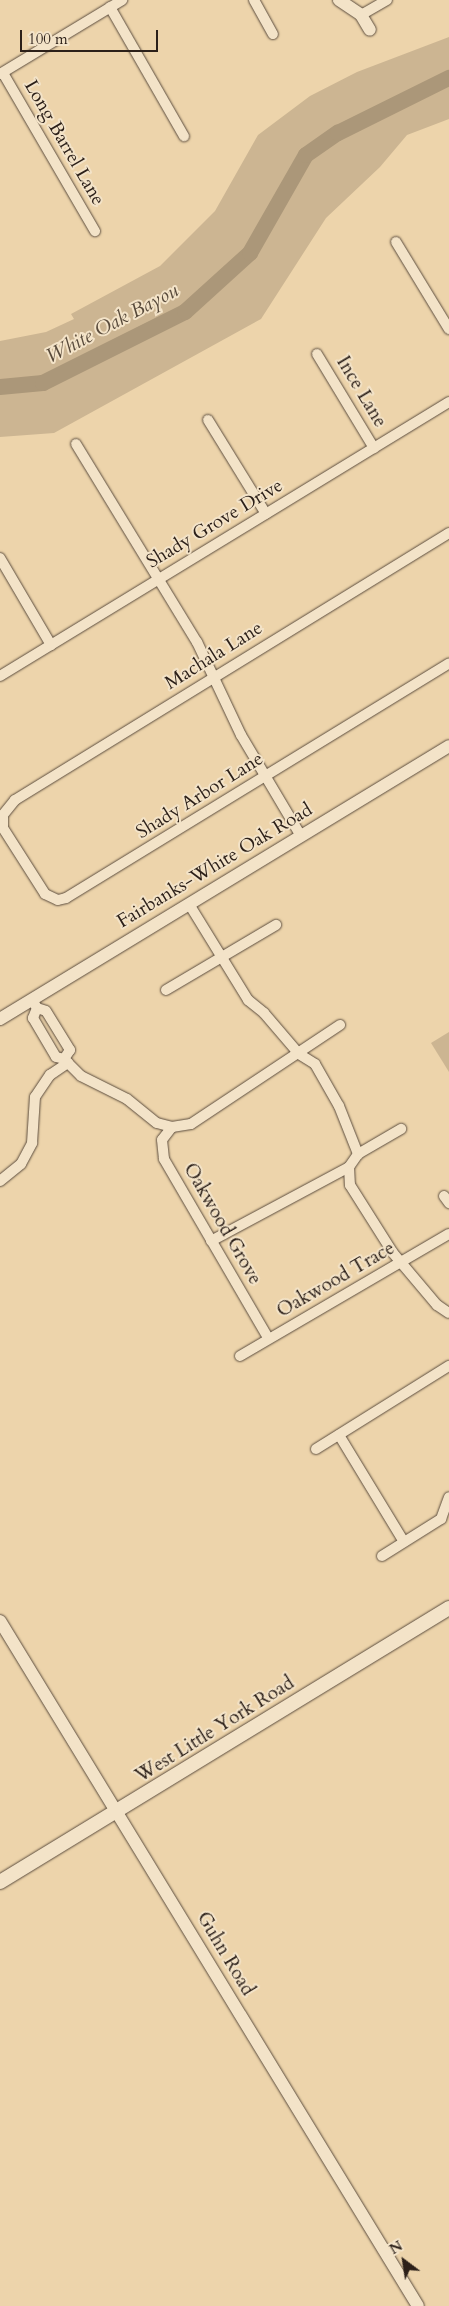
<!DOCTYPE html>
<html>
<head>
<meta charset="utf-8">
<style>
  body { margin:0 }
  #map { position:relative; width:449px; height:2306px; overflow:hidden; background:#edd4ab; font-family:Cardo,serif }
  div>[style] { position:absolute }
  .green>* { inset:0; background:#ccb592 }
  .river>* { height:16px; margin:-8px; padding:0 8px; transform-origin:8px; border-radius:8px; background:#ab9779 }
  .roads { filter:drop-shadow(0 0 1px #5c4d3e) drop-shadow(0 0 1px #5c4d3e) }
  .minor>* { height:10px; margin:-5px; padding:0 5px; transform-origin:5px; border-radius:5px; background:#f3e3c8 }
  .tertiary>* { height:12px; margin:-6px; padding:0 6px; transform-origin:6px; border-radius:6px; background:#f3e3c8 }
  .secondary>* { height:14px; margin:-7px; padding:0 7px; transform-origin:7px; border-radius:7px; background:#f3e3c8 }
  span { translate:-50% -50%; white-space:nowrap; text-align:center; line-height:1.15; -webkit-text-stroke:4px #f3e3c8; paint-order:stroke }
  .street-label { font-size:19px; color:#2c2019 }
  .water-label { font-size:20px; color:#584a3b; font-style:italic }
  .north { position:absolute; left:379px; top:2236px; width:50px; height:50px; -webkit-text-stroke:4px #f3e3c8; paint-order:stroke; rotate:329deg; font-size:14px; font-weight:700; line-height:20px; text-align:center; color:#2c2019 }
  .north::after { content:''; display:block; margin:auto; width:18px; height:22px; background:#2c2019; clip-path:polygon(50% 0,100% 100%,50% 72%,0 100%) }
  .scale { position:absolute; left:20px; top:30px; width:138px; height:22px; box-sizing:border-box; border:2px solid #2c2019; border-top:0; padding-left:6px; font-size:15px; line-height:18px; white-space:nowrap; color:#2c2019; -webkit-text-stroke:4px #f3e3c8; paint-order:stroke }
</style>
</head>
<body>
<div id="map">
  <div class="green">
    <i style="clip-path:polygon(449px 37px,449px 119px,407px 135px,380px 167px,326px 218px,261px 319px,54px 433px,0 437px,0 341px,46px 332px,74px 319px,71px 314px,160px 266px,215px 211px,258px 135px,310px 96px,357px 72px)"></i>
    <i style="clip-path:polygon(449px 1032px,449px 1072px,431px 1043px)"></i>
  </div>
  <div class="river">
    <i style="left:0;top:387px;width:43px;rotate:-5.3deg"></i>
    <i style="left:43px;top:383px;width:159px;rotate:-26.6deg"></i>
    <i style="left:185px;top:312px;width:88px;rotate:-42.2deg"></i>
    <i style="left:250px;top:253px;width:113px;rotate:-60.3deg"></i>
    <i style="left:306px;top:155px;width:39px;rotate:-35deg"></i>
    <i style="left:338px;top:133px;width:124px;rotate:-26.4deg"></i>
  </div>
  <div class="roads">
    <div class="minor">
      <i style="left:254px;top:0;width:39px;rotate:61deg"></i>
      <i style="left:110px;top:7px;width:149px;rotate:60.2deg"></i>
      <i style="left:361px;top:15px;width:30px;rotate:-30deg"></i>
      <i style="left:3px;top:73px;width:183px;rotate:59.8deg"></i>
      <i style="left:0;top:74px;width:143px;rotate:-31.2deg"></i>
      <i style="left:396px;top:242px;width:102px;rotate:58.7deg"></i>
      <i style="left:317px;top:354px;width:110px;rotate:58.8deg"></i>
      <i style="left:208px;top:420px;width:110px;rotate:58.3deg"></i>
      <i style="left:76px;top:444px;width:232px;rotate:58.6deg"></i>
      <i style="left:197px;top:642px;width:103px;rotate:64.7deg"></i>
      <i style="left:241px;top:735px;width:117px;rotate:59.3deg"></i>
      <i style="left:449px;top:533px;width:510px;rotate:148.4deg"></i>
      <i style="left:15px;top:800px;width:19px;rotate:129deg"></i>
      <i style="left:3px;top:815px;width:13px;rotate:90deg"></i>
      <i style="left:3px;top:828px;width:78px;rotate:57.5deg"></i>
      <i style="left:45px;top:894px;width:14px;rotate:25deg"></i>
      <i style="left:58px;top:900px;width:8px;rotate:-14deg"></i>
      <i style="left:66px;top:898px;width:449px;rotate:-31.5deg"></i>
      <i style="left:0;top:558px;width:101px;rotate:59.6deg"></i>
      <i style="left:0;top:676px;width:526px;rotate:-31.39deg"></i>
      <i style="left:189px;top:904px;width:113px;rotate:58.4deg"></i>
      <i style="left:248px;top:1000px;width:21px;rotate:39deg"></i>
      <i style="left:264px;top:1013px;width:54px;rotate:49.5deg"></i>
      <i style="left:299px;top:1054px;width:19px;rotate:32deg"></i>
      <i style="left:315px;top:1064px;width:48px;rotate:60.3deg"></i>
      <i style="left:339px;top:1106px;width:52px;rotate:68.4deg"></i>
      <i style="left:166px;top:990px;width:128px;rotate:-30.6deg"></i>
      <i style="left:34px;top:1003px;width:6px;rotate:59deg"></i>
      <i style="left:37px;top:1008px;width:9px;rotate:18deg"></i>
      <i style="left:46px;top:1011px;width:46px;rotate:58.4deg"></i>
      <i style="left:70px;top:1050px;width:11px;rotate:124deg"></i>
      <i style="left:37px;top:1008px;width:11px;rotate:112deg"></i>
      <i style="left:33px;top:1018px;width:45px;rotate:59.5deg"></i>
      <i style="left:56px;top:1057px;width:8px;rotate:14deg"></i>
      <i style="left:64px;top:1059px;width:24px;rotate:45deg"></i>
      <i style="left:81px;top:1076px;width:51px;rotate:26.6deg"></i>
      <i style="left:127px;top:1099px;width:38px;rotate:39deg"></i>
      <i style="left:157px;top:1123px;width:16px;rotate:15deg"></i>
      <i style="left:172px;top:1127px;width:19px;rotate:-9deg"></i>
      <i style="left:191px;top:1124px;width:179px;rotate:-33.6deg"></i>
      <i style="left:172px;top:1127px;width:16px;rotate:128deg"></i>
      <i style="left:162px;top:1140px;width:19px;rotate:84deg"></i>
      <i style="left:164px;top:1159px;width:207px;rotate:59.8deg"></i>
      <i style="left:349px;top:1167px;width:18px;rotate:87deg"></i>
      <i style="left:350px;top:1185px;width:80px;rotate:57.7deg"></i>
      <i style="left:393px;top:1253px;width:68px;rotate:49.8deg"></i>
      <i style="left:437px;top:1305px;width:14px;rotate:34deg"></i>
      <i style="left:0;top:1181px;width:27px;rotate:-39deg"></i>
      <i style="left:21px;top:1164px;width:24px;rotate:-62deg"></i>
      <i style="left:32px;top:1143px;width:46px;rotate:-86.3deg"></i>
      <i style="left:35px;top:1097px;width:27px;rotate:-56deg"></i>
      <i style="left:50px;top:1075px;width:22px;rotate:-34deg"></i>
      <i style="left:444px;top:1196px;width:9px;rotate:54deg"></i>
      <i style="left:211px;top:1241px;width:157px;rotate:-28.2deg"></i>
      <i style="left:349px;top:1167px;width:16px;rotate:-55deg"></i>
      <i style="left:358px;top:1154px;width:50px;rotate:-30.2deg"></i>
      <i style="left:240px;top:1356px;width:242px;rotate:-30.3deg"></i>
      <i style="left:339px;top:1435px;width:125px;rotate:58.7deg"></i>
      <i style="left:316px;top:1449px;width:157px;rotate:-32deg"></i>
      <i style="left:382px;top:1556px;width:70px;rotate:-32.1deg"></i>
      <i style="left:441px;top:1519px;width:23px;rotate:-70deg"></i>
    </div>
    <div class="tertiary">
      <i style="left:339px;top:0;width:27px;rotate:34deg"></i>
      <i style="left:361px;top:15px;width:17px;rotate:59deg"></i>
      <i style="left:0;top:1019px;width:525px;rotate:-31.3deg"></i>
      <i style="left:0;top:1621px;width:802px;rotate:58.61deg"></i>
    </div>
    <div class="secondary">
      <i style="left:0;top:1882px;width:526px;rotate:-31.39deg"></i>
    </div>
  </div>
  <div class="street-label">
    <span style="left:64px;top:143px;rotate:60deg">Long Barrel Lane</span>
    <span style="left:361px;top:392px;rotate:59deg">Ince Lane</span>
    <span style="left:215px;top:524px;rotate:-31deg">Shady Grove Drive</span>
    <span style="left:214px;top:656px;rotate:-32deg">Machala Lane</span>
    <span style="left:200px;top:796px;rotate:-32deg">Shady Arbor Lane</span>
    <span style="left:215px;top:866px;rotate:-31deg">Fairbanks-White Oak Road</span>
    <span style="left:222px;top:1224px;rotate:60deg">Oakwood Grove</span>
    <span style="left:336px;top:1280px;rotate:-30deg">Oakwood Trace</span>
    <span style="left:215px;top:1730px;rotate:-32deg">West Little York Road</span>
    <span style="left:225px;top:1954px;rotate:59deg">Guhn Road</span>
  </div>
  <div class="water-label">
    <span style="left:112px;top:323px;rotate:-28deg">White Oak Bayou</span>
  </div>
  <div class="north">N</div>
  <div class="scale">100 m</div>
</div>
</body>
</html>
